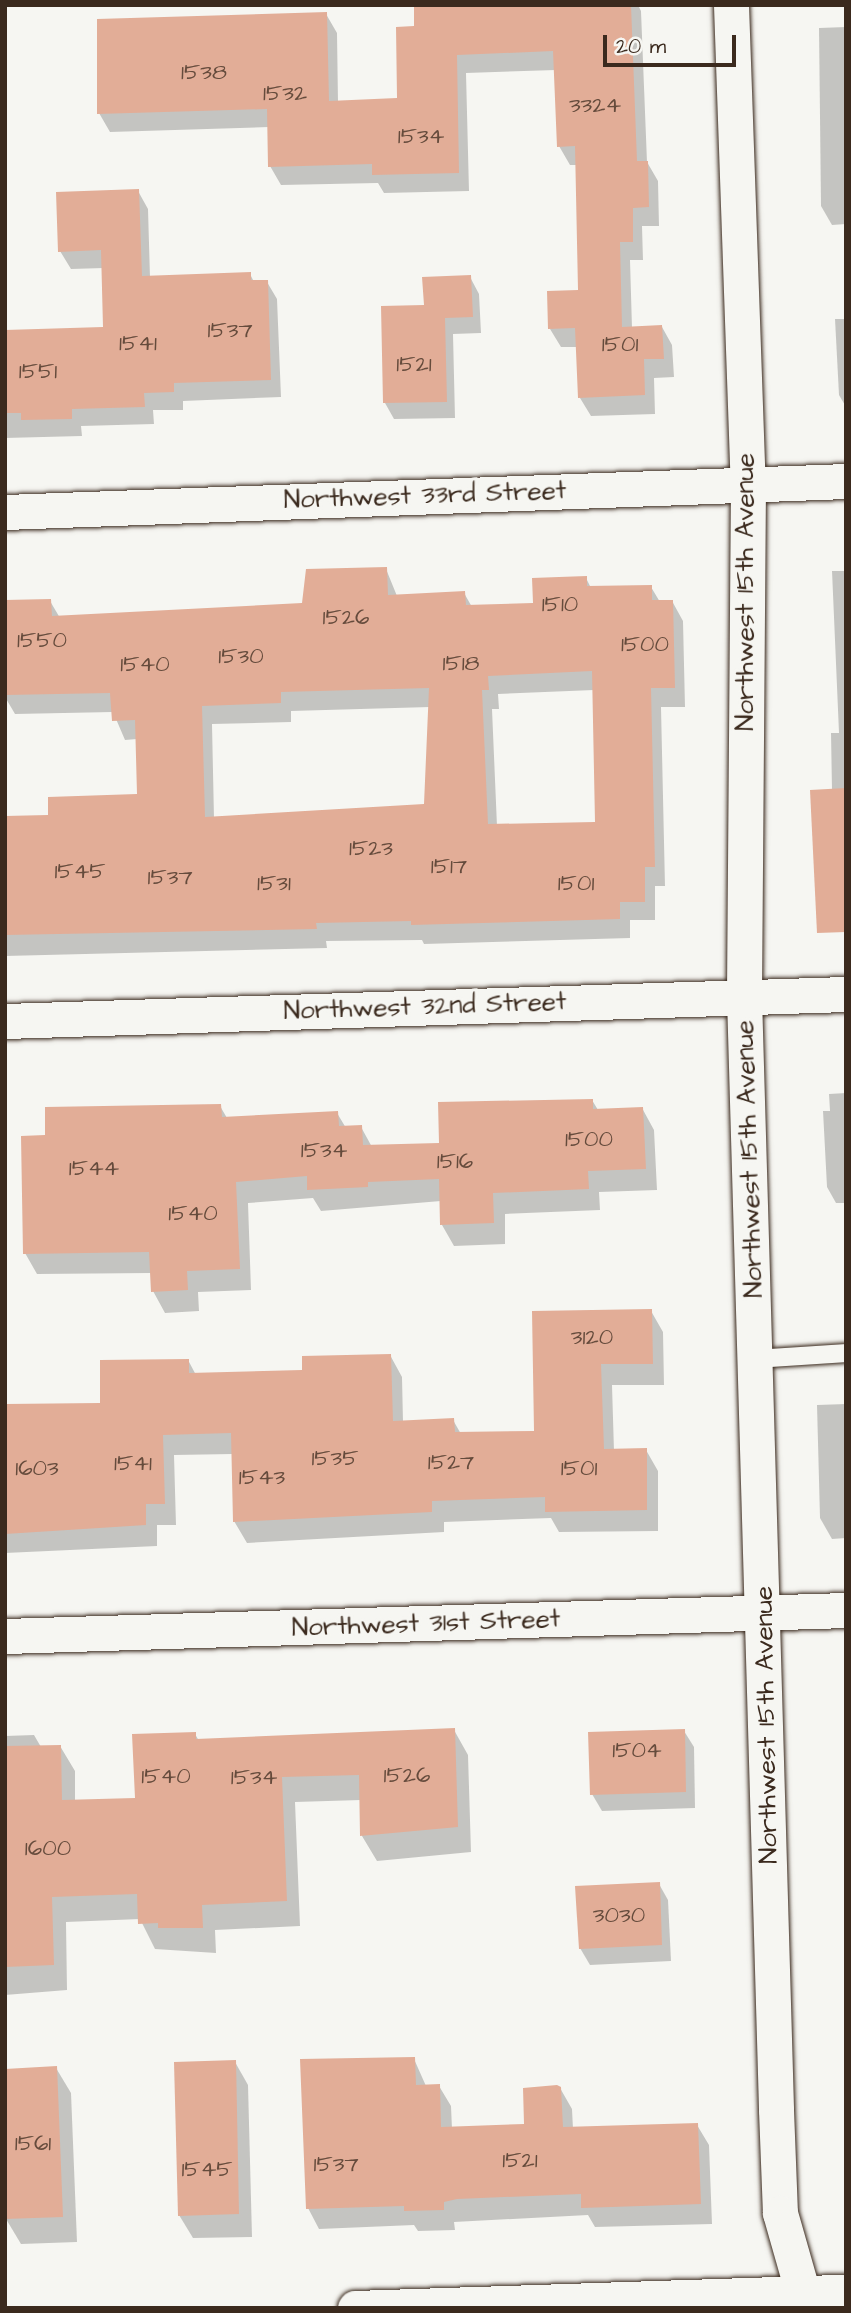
<!DOCTYPE html>
<html>
<head>
<meta charset="utf-8">
<style>
  body { margin:0 }
  #map { position:relative; width:851px; height:2313px; overflow:hidden; background:#f6f6f2; font-family:"Architects Daughter",sans-serif }
  div>[style] { position:absolute }
  .shadow>* { inset:0; background:#0003 }
  .building>* { inset:0; background:#e2ad97 }
  .roads { filter:drop-shadow(0 0 2px #3b2a1e) drop-shadow(0 0 2px #3b2a1e) }
  .lane>* { height:18px; margin:-9px; padding:0 9px; transform-origin:9px; border-radius:9px; background:#f6f6f2 }
  .street>* { height:35px; margin:-17.5px; padding:0 17.5px; transform-origin:17.5px; border-radius:17.5px; background:#f6f6f2 }
  span { translate:-50% -50%; white-space:nowrap; text-align:center; line-height:1.15; -webkit-text-stroke:6px #f6f6f2; paint-order:stroke }
  .number-label { font-size:23px; color:#654b3c }
  .number-label span { -webkit-text-stroke-width:0 }
  .street-label { font-size:26px; color:#3b2a1e }
  .frame { position:absolute; inset:0; border:7px solid #3b2a1e; pointer-events:none }
  .scale { position:absolute; left:603px; top:35px; width:133px; height:32px; box-sizing:border-box; border:4px solid #3b2a1e; border-top:0; padding-left:9px; font-size:21px; line-height:24px; white-space:nowrap; color:#3b2a1e; -webkit-text-stroke:5px #f6f6f2; paint-order:stroke }
</style>
</head>
<body>
<div id="map">
  <div class="shadow">
    <i style="clip-path:polygon(489px 5px,638px 5px,641px 11px,647px 162px,658px 181px,659px 226px,642px 226px,643px 260px,630px 260px,632px 328px,662px 327px,672px 345px,674px 377px,654px 378px,655px 414px,591px 416px,580px 398px,578px 347px,561px 347px,550px 329px,580px 291px,577px 165px,570px 165px,559px 146px,556px 70px,466px 73px,469px 191px,384px 193px,378px 183px,281px 185px,270px 166px,269px 127px,110px 132px,99px 113px,326px 14px,337px 33px,338px 102px,399px 100px,415px 28px)"></i>
    <i style="clip-path:polygon(846px 27px,846px 224px,832px 225px,821px 206px,819px 28px)"></i>
    <i style="clip-path:polygon(138px 191px,148px 209px,150px 277px,250px 274px,254px 282px,267px 282px,277px 299px,281px 397px,183px 401px,183px 410px,153px 410px,154px 424px,81px 426px,82px 436px,5px 438px,5px 331px,105px 329px,104px 268px,71px 269px,60px 251px)"></i>
    <i style="clip-path:polygon(470px 277px,479px 294px,481px 333px,453px 334px,455px 418px,394px 419px,385px 403px,425px 307px)"></i>
    <i style="clip-path:polygon(835px 319px,846px 319px,846px 407px,839px 395px)"></i>
    <i style="clip-path:polygon(evenodd,386px 569px,397px 596px,464px 593px,472px 607px,535px 605px,586px 578px,591px 588px,651px 587px,660px 602px,672px 601px,683px 621px,685px 707px,661px 707px,665px 886px,655px 886px,655px 920px,630px 920px,630px 938px,424px 944px,422px 940px,326px 941px,327px 948px,5px 956px,5px 817px,50px 816px,139px 796px,137px 739px,125px 740px,113px 712px,15px 714px,5px 697px,6px 602px,50px 601px,60px 618px,304px 605px,386px 569px,594px 690px,597px 824px,497px 826px,492px 709px,499px 709px,498px 694px,594px 690px,386px 569px,430px 707px,426px 805px,214px 818px,212px 724px,291px 722px,291px 711px,430px 707px)"></i>
    <i style="clip-path:polygon(832px 571px,846px 571px,846px 887px,832px 791px,831px 733px,839px 733px)"></i>
    <i style="clip-path:polygon(846px 1093px,846px 1203px,836px 1203px,827px 1187px,823px 1111px,830px 1111px,829px 1094px)"></i>
    <i style="clip-path:polygon(592px 1100px,598px 1110px,642px 1108px,654px 1130px,657px 1190px,599px 1192px,600px 1210px,505px 1214px,505px 1244px,454px 1246px,442px 1225px,441px 1201px,321px 1211px,313px 1198px,248px 1203px,251px 1290px,198px 1292px,199px 1311px,165px 1313px,153px 1291px,152px 1273px,37px 1274px,25px 1253px,47px 1137px,220px 1106px,227px 1118px,337px 1113px,346px 1128px,361px 1127px,372px 1147px,441px 1144px)"></i>
    <i style="clip-path:polygon(651px 1311px,663px 1332px,664px 1385px,612px 1385px,614px 1451px,646px 1450px,658px 1471px,658px 1531px,559px 1532px,551px 1518px,444px 1522px,444px 1532px,247px 1543px,234px 1521px,233px 1454px,174px 1455px,176px 1525px,157px 1525px,157px 1546px,5px 1553px,5px 1406px,102px 1405px,188px 1360px,196px 1375px,304px 1372px,390px 1355px,402px 1377px,403px 1422px,453px 1420px,461px 1434px,535px 1433px)"></i>
    <i style="clip-path:polygon(846px 1404px,846px 1538px,832px 1539px,820px 1518px,817px 1405px)"></i>
    <i style="clip-path:polygon(454px 1730px,468px 1755px,471px 1852px,377px 1861px,362px 1836px,361px 1800px,295px 1802px,300px 1926px,215px 1930px,216px 1953px,155px 1949px,140px 1919px,66px 1922px,67px 1990px,5px 1995px,5px 1736px,34px 1735px,41px 1747px,60px 1746px,75px 1771px,75px 1802px,137px 1800px,195px 1734px,199px 1741px)"></i>
    <i style="clip-path:polygon(684px 1731px,694px 1747px,695px 1808px,602px 1811px,592px 1794px)"></i>
    <i style="clip-path:polygon(659px 1884px,668px 1900px,671px 1961px,590px 1965px,580px 1948px)"></i>
    <i style="clip-path:polygon(414px 2059px,426px 2086px,439px 2086px,451px 2106px,452px 2129px,526px 2125px,560px 2088px,572px 2109px,573px 2129px,697px 2125px,709px 2145px,712px 2224px,595px 2227px,588px 2215px,454px 2222px,455px 2230px,418px 2231px,414px 2225px,319px 2229px,308px 2208px)"></i>
    <i style="clip-path:polygon(235px 2062px,248px 2085px,252px 2237px,193px 2238px,179px 2215px)"></i>
    <i style="clip-path:polygon(56px 2068px,71px 2093px,77px 2242px,21px 2244px,6px 2219px)"></i>
  </div>
  <div class="building">
    <i style="clip-path:polygon(631px 5px,637px 161px,648px 161px,649px 207px,633px 208px,633px 242px,620px 242px,622px 327px,662px 325px,664px 359px,644px 359px,645px 395px,578px 398px,575px 328px,548px 329px,547px 291px,578px 290px,575px 146px,557px 147px,553px 51px,457px 55px,459px 173px,372px 175px,372px 164px,268px 167px,267px 109px,97px 114px,97px 19px,327px 12px,329px 101px,397px 98px,396px 27px,414px 26px,414px 7px)"></i>
    <i style="clip-path:polygon(139px 189px,142px 276px,251px 272px,251px 280px,268px 280px,271px 380px,174px 383px,174px 392px,144px 393px,145px 407px,72px 409px,72px 419px,21px 420px,21px 413px,5px 413px,5px 330px,103px 327px,101px 250px,58px 252px,56px 192px)"></i>
    <i style="clip-path:polygon(471px 275px,473px 317px,445px 318px,447px 402px,383px 403px,381px 306px,424px 305px,422px 277px)"></i>
    <i style="clip-path:polygon(evenodd,387px 567px,388px 595px,465px 591px,466px 605px,533px 603px,532px 578px,559px 577px,587px 576px,587px 586px,652px 585px,652px 600px,673px 600px,675px 688px,651px 688px,655px 867px,645px 867px,645px 902px,620px 902px,620px 919px,411px 925px,411px 921px,316px 923px,317px 929px,5px 935px,5px 816px,48px 815px,48px 797px,137px 794px,135px 720px,112px 721px,110px 693px,5px 695px,5px 600px,51px 599px,52px 616px,302px 603px,306px 569px,387px 567px,592px 671px,595px 822px,488px 824px,482px 690px,489px 690px,488px 676px,592px 671px,387px 567px,429px 688px,424px 804px,205px 817px,202px 706px,281px 703px,281px 692px,429px 688px)"></i>
    <i style="clip-path:polygon(846px 788px,846px 932px,817px 933px,810px 790px)"></i>
    <i style="clip-path:polygon(593px 1099px,593px 1109px,643px 1107px,646px 1169px,588px 1171px,589px 1189px,493px 1193px,494px 1223px,440px 1225px,439px 1179px,368px 1182px,368px 1187px,307px 1190px,307px 1176px,236px 1182px,240px 1269px,187px 1271px,188px 1290px,151px 1292px,149px 1252px,23px 1254px,21px 1136px,45px 1135px,45px 1107px,221px 1104px,222px 1117px,338px 1111px,339px 1126px,362px 1125px,363px 1145px,439px 1143px,438px 1102px)"></i>
    <i style="clip-path:polygon(652px 1309px,653px 1364px,601px 1364px,604px 1449px,647px 1448px,647px 1510px,545px 1512px,545px 1497px,432px 1501px,432px 1512px,233px 1522px,231px 1433px,163px 1435px,165px 1504px,146px 1504px,146px 1525px,5px 1534px,5px 1404px,100px 1403px,100px 1360px,189px 1359px,189px 1373px,302px 1370px,302px 1356px,391px 1354px,393px 1421px,454px 1418px,455px 1432px,534px 1431px,532px 1311px)"></i>
    <i style="clip-path:polygon(455px 1728px,458px 1827px,360px 1836px,359px 1775px,282px 1777px,287px 1901px,202px 1905px,203px 1928px,158px 1928px,158px 1923px,138px 1924px,137px 1894px,52px 1897px,54px 1965px,5px 1967px,5px 1746px,61px 1745px,62px 1800px,135px 1798px,132px 1734px,196px 1732px,196px 1739px)"></i>
    <i style="clip-path:polygon(685px 1729px,686px 1792px,590px 1795px,588px 1732px)"></i>
    <i style="clip-path:polygon(660px 1882px,662px 1945px,579px 1949px,575px 1886px)"></i>
    <i style="clip-path:polygon(415px 2057px,416px 2085px,440px 2084px,441px 2127px,524px 2124px,523px 2088px,557px 2085px,561px 2087px,563px 2127px,698px 2123px,701px 2204px,581px 2208px,581px 2194px,457px 2199px,444px 2202px,444px 2210px,404px 2211px,404px 2206px,306px 2209px,300px 2059px)"></i>
    <i style="clip-path:polygon(236px 2060px,239px 2214px,178px 2216px,174px 2062px)"></i>
    <i style="clip-path:polygon(57px 2066px,63px 2217px,5px 2219px,5px 2069px)"></i>
  </div>
  <div class="roads">
    <div class="lane">
      <i style="left:756px;top:1359px;width:90px;rotate:-3.8deg"></i>
    </div>
    <div class="street">
      <i style="left:731px;top:5px;width:479px;rotate:88deg"></i>
      <i style="left:748px;top:484px;width:513px;rotate:90.45deg"></i>
      <i style="left:744px;top:997px;width:1113px;rotate:88.35deg"></i>
      <i style="left:776px;top:2110px;width:103px;rotate:87.8deg"></i>
      <i style="left:780px;top:2213px;width:99px;rotate:74.1deg"></i>
      <i style="left:5px;top:512px;width:842px;rotate:-2.11deg"></i>
      <i style="left:5px;top:1021px;width:841px;rotate:-1.84deg"></i>
      <i style="left:5px;top:1636px;width:841px;rotate:-1.77deg"></i>
      <i style="left:355px;top:2308px;width:491px;rotate:-1.9deg"></i>
    </div>
  </div>
  <div class="number-label">
    <span style="left:204px;top:72px">1538</span>
    <span style="left:285px;top:93px">1532</span>
    <span style="left:595px;top:105px">3324</span>
    <span style="left:421px;top:136px">1534</span>
    <span style="left:230px;top:330px">1537</span>
    <span style="left:138px;top:343px">1541</span>
    <span style="left:620px;top:344px">1501</span>
    <span style="left:414px;top:364px">1521</span>
    <span style="left:38px;top:371px">1551</span>
    <span style="left:560px;top:604px">1510</span>
    <span style="left:346px;top:617px">1526</span>
    <span style="left:42px;top:640px">1550</span>
    <span style="left:645px;top:644px">1500</span>
    <span style="left:241px;top:656px">1530</span>
    <span style="left:461px;top:663px">1518</span>
    <span style="left:145px;top:664px">1540</span>
    <span style="left:371px;top:848px">1523</span>
    <span style="left:449px;top:866px">1517</span>
    <span style="left:80px;top:871px">1545</span>
    <span style="left:170px;top:877px">1537</span>
    <span style="left:274px;top:883px">1531</span>
    <span style="left:576px;top:883px">1501</span>
    <span style="left:589px;top:1139px">1500</span>
    <span style="left:324px;top:1150px">1534</span>
    <span style="left:455px;top:1161px">1516</span>
    <span style="left:94px;top:1168px">1544</span>
    <span style="left:193px;top:1213px">1540</span>
    <span style="left:592px;top:1337px">3120</span>
    <span style="left:335px;top:1458px">1535</span>
    <span style="left:451px;top:1462px">1527</span>
    <span style="left:133px;top:1463px">1541</span>
    <span style="left:37px;top:1468px">1603</span>
    <span style="left:579px;top:1468px">1501</span>
    <span style="left:262px;top:1477px">1543</span>
    <span style="left:637px;top:1750px">1504</span>
    <span style="left:407px;top:1775px">1526</span>
    <span style="left:166px;top:1776px">1540</span>
    <span style="left:254px;top:1777px">1534</span>
    <span style="left:48px;top:1848px">1600</span>
    <span style="left:619px;top:1915px">3030</span>
    <span style="left:33px;top:2143px">1561</span>
    <span style="left:520px;top:2160px">1521</span>
    <span style="left:336px;top:2164px">1537</span>
    <span style="left:207px;top:2169px">1545</span>
  </div>
  <div class="street-label">
    <span style="left:425px;top:496px;rotate:-2deg">Northwest 33rd Street</span>
    <span style="left:746px;top:592px;rotate:-90deg">Northwest 15th Avenue</span>
    <span style="left:425px;top:1007px;rotate:-2deg">Northwest 32nd Street</span>
    <span style="left:750px;top:1159px;rotate:-92deg">Northwest 15th Avenue</span>
    <span style="left:426px;top:1624px;rotate:-2deg">Northwest 31st Street</span>
    <span style="left:767px;top:1725px;rotate:-91deg">Northwest 15th Avenue</span>
  </div>
  <div class="frame"></div>
  <div class="scale">20 m</div>
</div>
</body>
</html>
